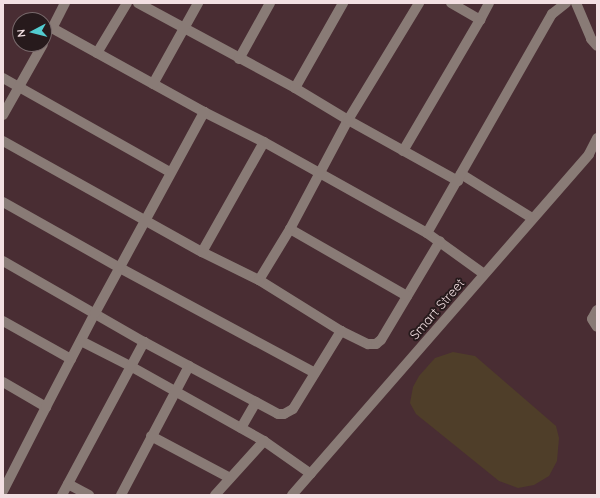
<!DOCTYPE html>
<html>
<head>
<meta charset="utf-8">
<style>
  body { margin:0 }
  #map { position:relative; width:600px; height:498px; overflow:hidden; background:#492d33; font-family:Quicksand,sans-serif }
  div>[style] { position:absolute }
  .green>* { inset:0; background:#4f3e29 }
  .minor>* { height:10px; margin:-5px; padding:0 5px; transform-origin:5px; border-radius:5px; background:#897b76 }
  span { translate:-50% -50%; white-space:nowrap; text-align:center; line-height:1.15; -webkit-text-stroke:4px #271a1c; paint-order:stroke }
  .street-label { font-size:13px; color:#f2dfe2 }
  .frame { position:absolute; inset:0; border:4px solid #f2dfe2; pointer-events:none }
  .north { position:absolute; left:12px; top:12px; width:40px; height:40px; box-sizing:border-box; background:#271a1c; border:1px solid #78696b; border-radius:50%; rotate:263deg; font-size:11px; font-weight:700; line-height:16px; text-align:center; color:#f2dfe2 }
  .north::after { content:''; display:block; margin:auto; width:14px; height:18px; background:#52ccd0; clip-path:polygon(50% 0,100% 100%,50% 72%,0 100%) }
</style>
</head>
<body>
<div id="map">
  <div class="green">
    <i style="clip-path:polygon(453px 352px,475px 356px,556px 426px,559px 438px,557px 461px,549px 476px,534px 485px,518px 488px,499px 481px,416px 414px,410px 403px,413px 387px,419px 376px,435px 358px)"></i>
  </div>
  <div class="minor">
    <i style="left:65px;top:3px;width:28px;rotate:117deg"></i>
    <i style="left:52px;top:28px;width:174px;rotate:28.9deg"></i>
    <i style="left:204px;top:112px;width:67px;rotate:26.6deg"></i>
    <i style="left:264px;top:142px;width:187px;rotate:29.2deg"></i>
    <i style="left:427px;top:233px;width:70px;rotate:35.7deg"></i>
    <i style="left:138px;top:3px;width:179px;rotate:28.4deg"></i>
    <i style="left:295px;top:88px;width:62px;rotate:31.1deg"></i>
    <i style="left:348px;top:120px;width:126px;rotate:29deg"></i>
    <i style="left:451px;top:3px;width:34px;rotate:30deg"></i>
    <i style="left:480px;top:20px;width:19px;rotate:-62deg"></i>
    <i style="left:576px;top:3px;width:39px;rotate:67deg"></i>
    <i style="left:591px;top:39px;width:9px;rotate:49deg"></i>
    <i style="left:97px;top:53px;width:58px;rotate:-59deg"></i>
    <i style="left:239px;top:59px;width:64px;rotate:-61deg"></i>
    <i style="left:3px;top:78px;width:192px;rotate:29.4deg"></i>
    <i style="left:153px;top:84px;width:93px;rotate:-60.9deg"></i>
    <i style="left:295px;top:88px;width:98px;rotate:-60.5deg"></i>
    <i style="left:3px;top:115px;width:81px;rotate:-60.6deg"></i>
    <i style="left:3px;top:141px;width:228px;rotate:29.2deg"></i>
    <i style="left:202px;top:252px;width:64px;rotate:26.2deg"></i>
    <i style="left:259px;top:280px;width:97px;rotate:31.9deg"></i>
    <i style="left:341px;top:331px;width:30px;rotate:26deg"></i>
    <i style="left:368px;top:344px;width:8px"></i>
    <i style="left:376px;top:344px;width:6px;rotate:-39deg"></i>
    <i style="left:381px;top:340px;width:115px;rotate:-59.2deg"></i>
    <i style="left:403px;top:151px;width:152px;rotate:-59.6deg"></i>
    <i style="left:461px;top:174px;width:84px;rotate:31.8deg"></i>
    <i style="left:3px;top:202px;width:134px;rotate:29.4deg"></i>
    <i style="left:120px;top:268px;width:221px;rotate:28.3deg"></i>
    <i style="left:290px;top:229px;width:135px;rotate:29.8deg"></i>
    <i style="left:427px;top:233px;width:252px;rotate:-60.3deg"></i>
    <i style="left:552px;top:14px;width:18px;rotate:-38deg"></i>
    <i style="left:202px;top:252px;width:126px;rotate:-60.6deg"></i>
    <i style="left:3px;top:261px;width:163px;rotate:29.9deg"></i>
    <i style="left:144px;top:342px;width:152px;rotate:28.2deg"></i>
    <i style="left:278px;top:414px;width:6px"></i>
    <i style="left:284px;top:414px;width:10px;rotate:-29deg"></i>
    <i style="left:293px;top:409px;width:92px;rotate:-58.4deg"></i>
    <i style="left:259px;top:280px;width:60px;rotate:-58.7deg"></i>
    <i style="left:290px;top:229px;width:123px;rotate:-62deg"></i>
    <i style="left:348px;top:120px;width:137px;rotate:-58.7deg"></i>
    <i style="left:597px;top:310px;width:10px;rotate:119deg"></i>
    <i style="left:592px;top:319px;width:9px;rotate:58deg"></i>
    <i style="left:3px;top:321px;width:78px;rotate:29.2deg"></i>
    <i style="left:81px;top:341px;width:57px;rotate:27deg"></i>
    <i style="left:132px;top:367px;width:151px;rotate:29.3deg"></i>
    <i style="left:264px;top:441px;width:57px;rotate:35.1deg"></i>
    <i style="left:3px;top:382px;width:50px;rotate:30.2deg"></i>
    <i style="left:46px;top:407px;width:94px;rotate:117.1deg"></i>
    <i style="left:46px;top:407px;width:106px;rotate:-62.5deg"></i>
    <i style="left:95px;top:313px;width:229px;rotate:-61.5deg"></i>
    <i style="left:241px;top:428px;width:30px;rotate:-60deg"></i>
    <i style="left:151px;top:436px;width:89px;rotate:28deg"></i>
    <i style="left:68px;top:484px;width:24px;rotate:28deg"></i>
    <i style="left:62px;top:495px;width:174px;rotate:-61.8deg"></i>
    <i style="left:121px;top:495px;width:146px;rotate:-62.2deg"></i>
    <i style="left:215px;top:495px;width:73px;rotate:-47.8deg"></i>
    <i style="left:292px;top:495px;width:452px;rotate:-48.9deg"></i>
    <i style="left:589px;top:154px;width:18px;rotate:-63deg"></i>
  </div>
  <div class="street-label">
    <span style="left:437px;top:309px;rotate:-49deg">Smart Street</span>
  </div>
  <div class="frame"></div>
  <div class="north">N</div>
</div>
</body>
</html>
